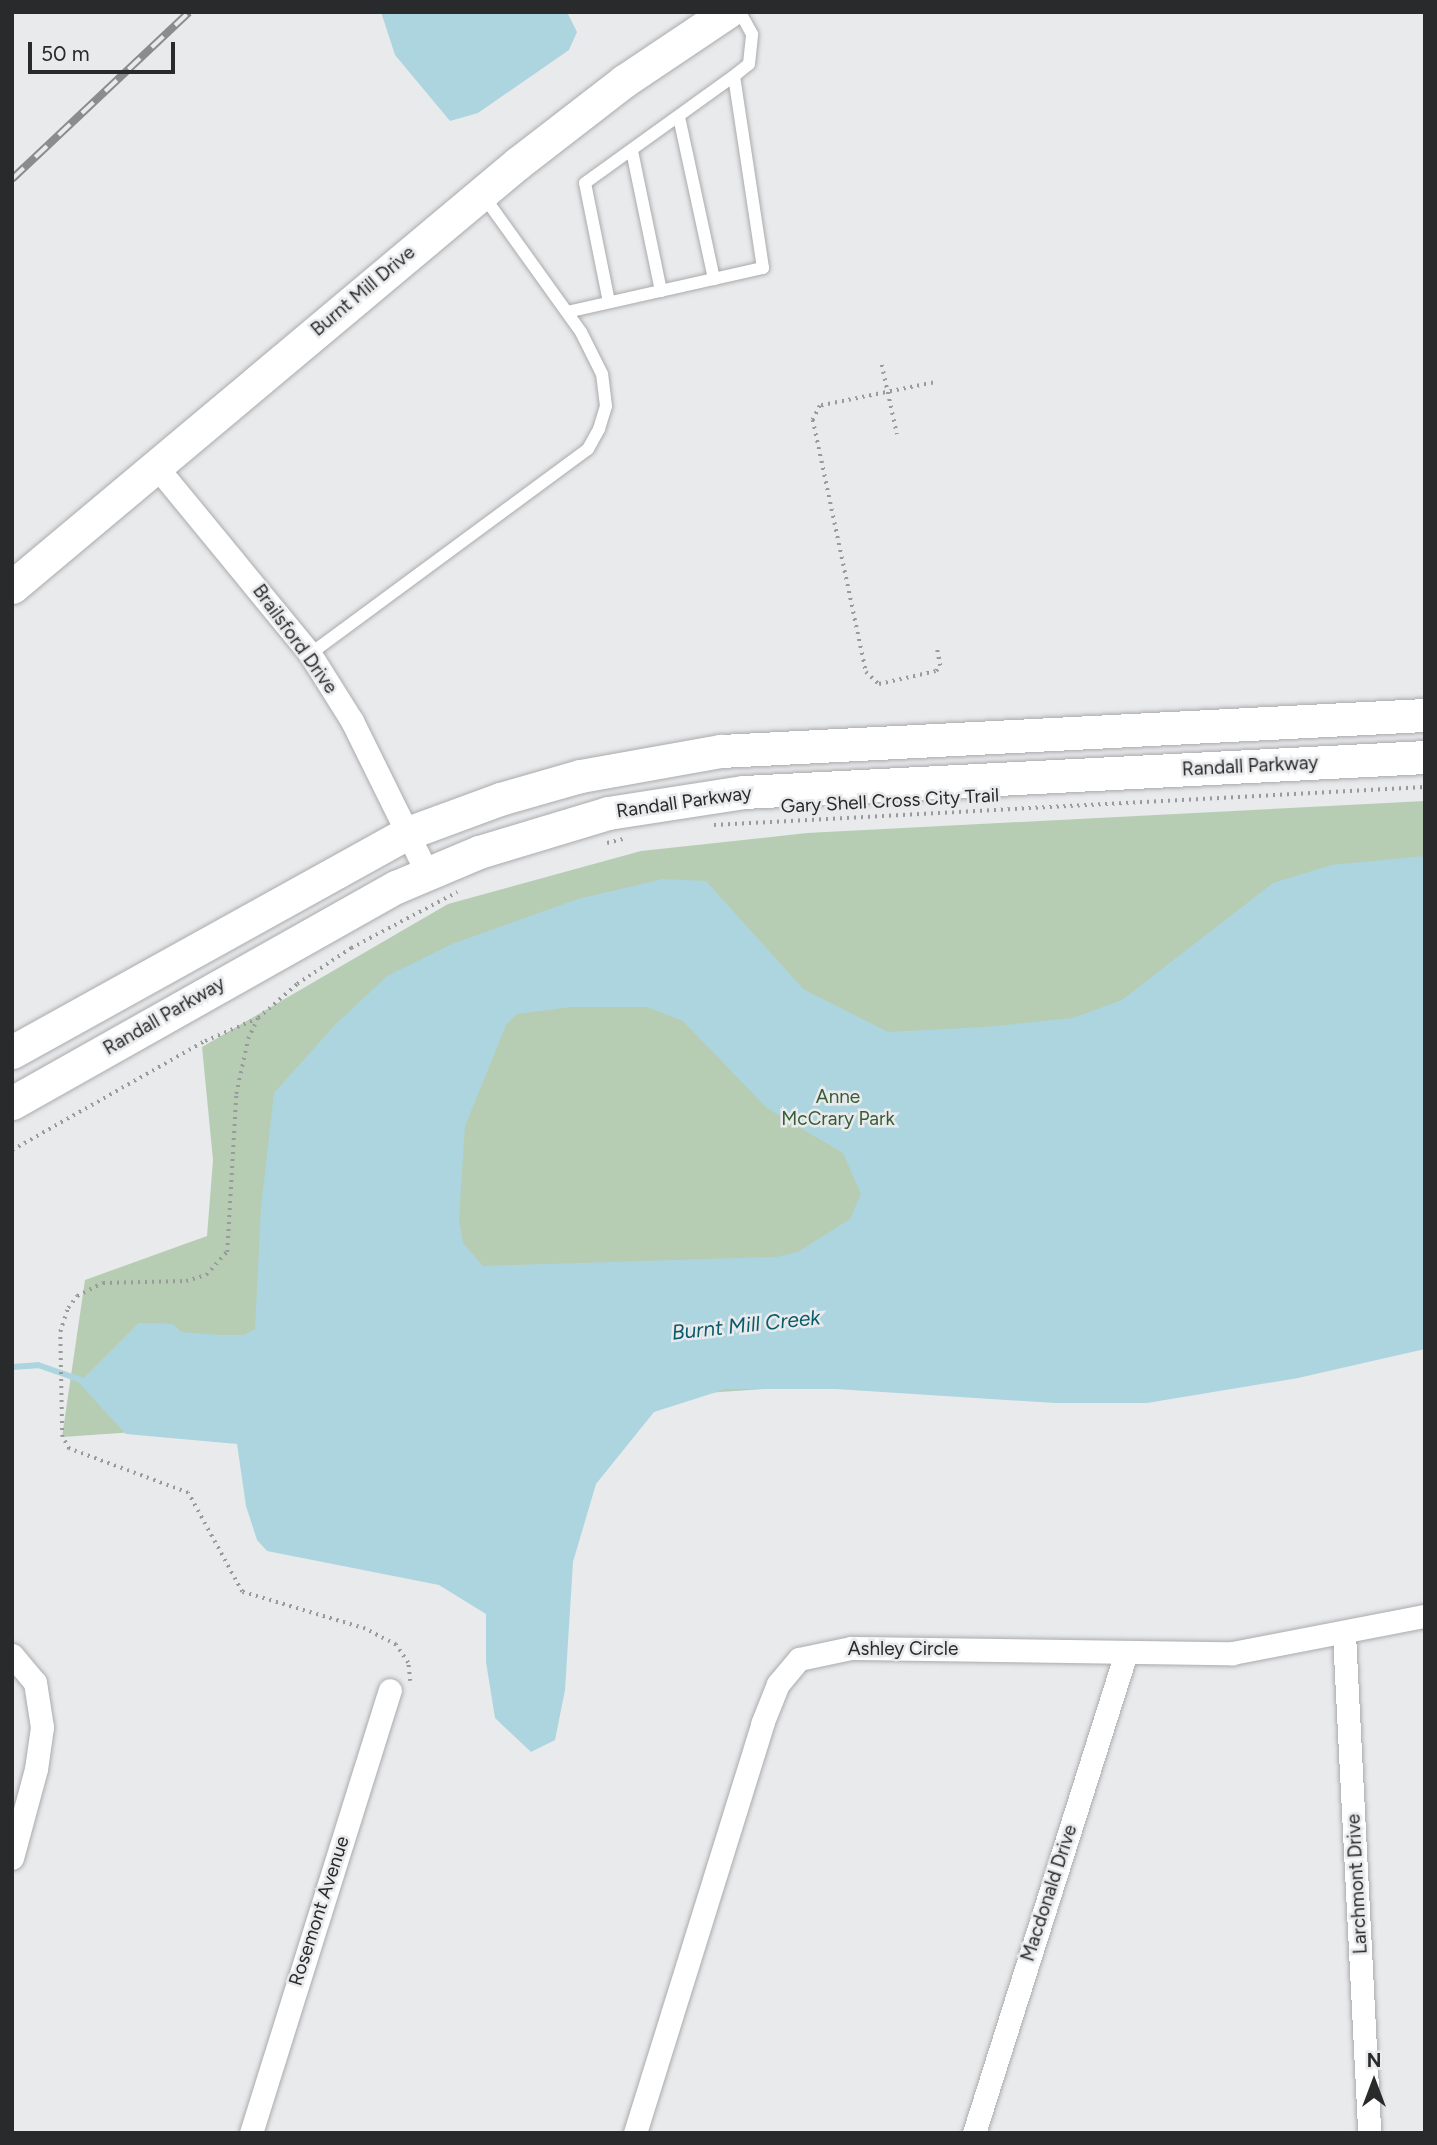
<!DOCTYPE html>
<html>
<head>
<meta charset="utf-8">
<style>
  body { margin:0 }
  #map { position:relative; width:1437px; height:2145px; overflow:hidden; background:#e9eaec; font-family:Figtree,sans-serif }
  div>[style] { position:absolute }
  .green>* { inset:0; background:#b6cdb4 }
  .water>* { inset:0; background:#add5df }
  .stream>* { height:6px; margin:-3px; padding:0 3px; transform-origin:3px; border-radius:3px; background:#add5df }
  .path>* { height:3.5px; margin-top:-1.75px; transform-origin:0; background:repeating-linear-gradient(90deg,#999a9b 0 2px,transparent 0 7px) }
  .roads { filter:drop-shadow(0 0 2px #aaabad) drop-shadow(0 0 2px #aaabad) }
  .lane>* { height:12px; margin:-6px; padding:0 6px; transform-origin:6px; border-radius:6px; background:#fff }
  .street>* { height:23px; margin:-11.5px; padding:0 11.5px; transform-origin:11.5px; border-radius:11.5px; background:#fff }
  .secondary>* { height:33px; margin:-16.5px; padding:0 16.5px; transform-origin:16.5px; border-radius:16.5px; background:#fff }
  .rail>* { height:8px; margin-top:-4px; transform-origin:0; background:repeating-linear-gradient(90deg,#e9eaec 0 16px,#8b8c8d 0 32px); box-sizing:border-box; border-block:2px solid #8b8c8d }
  span { translate:-50% -50%; white-space:nowrap; text-align:center; line-height:1.15; -webkit-text-stroke:5px #e9eaec; paint-order:stroke }
  .street-label { font-size:19px; color:#292a2b }
  .park-label { font-size:19px; color:#375c35 }
  .water-label { font-size:21px; color:#095c6b; font-style:italic }
  .frame { position:absolute; inset:0; border:14px solid #292a2b; pointer-events:none }
  .north { position:absolute; left:1339px; top:2047px; width:70px; height:70px; -webkit-text-stroke:5px #e9eaec; paint-order:stroke; rotate:0deg; font-size:19px; font-weight:700; line-height:28px; text-align:center; color:#292a2b }
  .north::after { content:''; display:block; margin:auto; width:24px; height:32px; background:#292a2b; clip-path:polygon(50% 0,100% 100%,50% 72%,0 100%) }
  .scale { position:absolute; left:28px; top:42px; width:147px; height:32px; box-sizing:border-box; border:4px solid #292a2b; border-top:0; padding-left:9px; font-size:21px; line-height:24px; white-space:nowrap; color:#292a2b; -webkit-text-stroke:5px #e9eaec; paint-order:stroke }
</style>
</head>
<body>
<div id="map">
  <div class="green">
    <i style="clip-path:polygon(1425px 801px,1425px 1344px,62px 1437px,85px 1280px,207px 1236px,213px 1160px,202px 1047px,448px 904px,641px 851px,807px 833px)"></i>
  </div>
  <div class="water">
    <i style="clip-path:polygon(381px 12px,567px 12px,577px 32px,569px 50px,478px 113px,450px 121px,395px 55px)"></i>
    <i style="clip-path:polygon(evenodd,1425px 856px,1425px 1349px,1298px 1378px,1147px 1403px,1055px 1403px,836px 1389px,726px 1389px,654px 1412px,596px 1484px,573px 1562px,565px 1690px,555px 1740px,531px 1752px,495px 1718px,486px 1662px,486px 1614px,439px 1585px,267px 1551px,257px 1540px,246px 1506px,237px 1444px,126px 1434px,79px 1383px,139px 1323px,173px 1324px,181px 1332px,221px 1335px,244px 1335px,255px 1329px,261px 1208px,274px 1093px,335px 1025px,387px 976px,452px 944px,578px 899px,663px 879px,706px 881px,803px 989px,888px 1032px,985px 1027px,1073px 1018px,1122px 1000px,1273px 883px,1331px 865px,1425px 856px,571px 1007px,647px 1007px,683px 1021px,767px 1108px,843px 1153px,861px 1194px,850px 1219px,798px 1252px,776px 1257px,483px 1266px,463px 1243px,459px 1219px,465px 1126px,506px 1025px,517px 1014px,571px 1007px)"></i>
  </div>
  <div class="stream">
    <i style="left:12px;top:1367px;width:26px;rotate:-4deg"></i>
    <i style="left:38px;top:1365px;width:52px;rotate:19.1deg"></i>
  </div>
  <div class="path">
    <i style="left:882px;top:365px;width:71px;rotate:77.7deg"></i>
    <i style="left:933px;top:383px;width:115px;rotate:168.5deg"></i>
    <i style="left:820px;top:406px;width:16px;rotate:117deg"></i>
    <i style="left:813px;top:420px;width:258px;rotate:78.1deg"></i>
    <i style="left:866px;top:672px;width:18px;rotate:43deg"></i>
    <i style="left:879px;top:684px;width:58px;rotate:-12.8deg"></i>
    <i style="left:936px;top:671px;width:6px;rotate:-51deg"></i>
    <i style="left:940px;top:666px;width:16px;rotate:-101deg"></i>
    <i style="left:714px;top:825px;width:712px;rotate:-3.06deg"></i>
    <i style="left:607px;top:843px;width:16px;rotate:-14deg"></i>
    <i style="left:12px;top:1150px;width:222px;rotate:-29.5deg"></i>
    <i style="left:205px;top:1041px;width:56px;rotate:-23.3deg"></i>
    <i style="left:410px;top:1681px;width:18px;rotate:-96deg"></i>
    <i style="left:408px;top:1663px;width:22px;rotate:-124deg"></i>
    <i style="left:396px;top:1645px;width:35px;rotate:-153deg"></i>
    <i style="left:365px;top:1629px;width:128px;rotate:-163.3deg"></i>
    <i style="left:242px;top:1592px;width:113px;rotate:-118.6deg"></i>
    <i style="left:188px;top:1493px;width:127px;rotate:-159.7deg"></i>
    <i style="left:69px;top:1449px;width:14px;rotate:-120deg"></i>
    <i style="left:62px;top:1437px;width:105px;rotate:-91.1deg"></i>
    <i style="left:60px;top:1332px;width:25px;rotate:-72deg"></i>
    <i style="left:68px;top:1308px;width:15px;rotate:-53deg"></i>
    <i style="left:77px;top:1296px;width:29px;rotate:-27deg"></i>
    <i style="left:103px;top:1283px;width:83px;rotate:-1.4deg"></i>
    <i style="left:186px;top:1281px;width:21px;rotate:-17deg"></i>
    <i style="left:206px;top:1275px;width:31px;rotate:-48deg"></i>
    <i style="left:227px;top:1252px;width:158px;rotate:-86.7deg"></i>
    <i style="left:236px;top:1094px;width:56px;rotate:-77.7deg"></i>
    <i style="left:248px;top:1039px;width:23px;rotate:-65deg"></i>
    <i style="left:258px;top:1018px;width:52px;rotate:-41.1deg"></i>
    <i style="left:297px;top:984px;width:65px;rotate:-33.7deg"></i>
    <i style="left:351px;top:948px;width:120px;rotate:-27.8deg"></i>
  </div>
  <div class="roads">
    <div class="lane">
      <i style="left:679px;top:117px;width:166px;rotate:77.8deg"></i>
      <i style="left:632px;top:151px;width:143px;rotate:78.3deg"></i>
      <i style="left:609px;top:302px;width:121px;rotate:-101.4deg"></i>
      <i style="left:585px;top:183px;width:183px;rotate:-35.7deg"></i>
      <i style="left:567px;top:312px;width:201px;rotate:-12.7deg"></i>
      <i style="left:763px;top:268px;width:194px;rotate:-98.6deg"></i>
      <i style="left:734px;top:76px;width:19px;rotate:-39deg"></i>
      <i style="left:749px;top:64px;width:30px;rotate:-84deg"></i>
      <i style="left:752px;top:34px;width:25px;rotate:-119deg"></i>
      <i style="left:310px;top:654px;width:345px;rotate:-36.4deg"></i>
      <i style="left:588px;top:449px;width:23px;rotate:-61deg"></i>
      <i style="left:599px;top:429px;width:24px;rotate:-73deg"></i>
      <i style="left:606px;top:406px;width:32px;rotate:-97deg"></i>
      <i style="left:602px;top:374px;width:47px;rotate:-116.6deg"></i>
      <i style="left:581px;top:332px;width:168px;rotate:-125.6deg"></i>
    </div>
    <div class="street">
      <i style="left:155px;top:465px;width:244px;rotate:50.6deg"></i>
      <i style="left:310px;top:654px;width:79px;rotate:57.9deg"></i>
      <i style="left:352px;top:721px;width:169px;rotate:63.7deg"></i>
      <i style="left:1344px;top:1634px;width:500px;rotate:87.1deg"></i>
      <i style="left:12px;top:1655px;width:35px;rotate:50deg"></i>
      <i style="left:35px;top:1682px;width:46px;rotate:81.2deg"></i>
      <i style="left:42px;top:1727px;width:42px;rotate:98.1deg"></i>
      <i style="left:36px;top:1769px;width:92px;rotate:105.1deg"></i>
      <i style="left:251px;top:2133px;width:464px;rotate:-72.6deg"></i>
      <i style="left:635px;top:2133px;width:428px;rotate:-72.7deg"></i>
      <i style="left:762px;top:1724px;width:43px;rotate:-68.2deg"></i>
      <i style="left:778px;top:1684px;width:33px;rotate:-50deg"></i>
      <i style="left:799px;top:1659px;width:53px;rotate:-11.9deg"></i>
      <i style="left:851px;top:1648px;width:381px;rotate:0.8deg"></i>
      <i style="left:1232px;top:1653px;width:197px;rotate:-10.9deg"></i>
      <i style="left:974px;top:2133px;width:503px;rotate:-72.43deg"></i>
    </div>
    <div class="secondary">
      <i style="left:12px;top:587px;width:660px;rotate:-39.96deg"></i>
      <i style="left:518px;top:163px;width:134px;rotate:-37.7deg"></i>
      <i style="left:624px;top:81px;width:124px;rotate:-33.8deg"></i>
      <i style="left:12px;top:1052px;width:449px;rotate:-29deg"></i>
      <i style="left:405px;top:834px;width:101px;rotate:-20.2deg"></i>
      <i style="left:500px;top:799px;width:83px;rotate:-16deg"></i>
      <i style="left:580px;top:776px;width:143px;rotate:-10.1deg"></i>
      <i style="left:721px;top:751px;width:705px;rotate:-2.93deg"></i>
      <i style="left:12px;top:1103px;width:441px;rotate:-29.4deg"></i>
      <i style="left:396px;top:887px;width:90px;rotate:-22.9deg"></i>
      <i style="left:479px;top:852px;width:135px;rotate:-16.8deg"></i>
      <i style="left:608px;top:813px;width:138px;rotate:-8.8deg"></i>
      <i style="left:744px;top:792px;width:682px;rotate:-2.94deg"></i>
    </div>
  </div>
  <div class="rail">
    <i style="left:12px;top:179px;width:243px;rotate:-43.3deg"></i>
  </div>
  <div class="street-label">
    <span style="left:363px;top:291px;rotate:-40deg">Burnt Mill Drive</span>
    <span style="left:295px;top:639px;rotate:54deg">Brailsford Drive</span>
    <span style="left:1250px;top:766px;rotate:-3deg">Randall Parkway</span>
    <span style="left:890px;top:801px;rotate:-3deg">Gary Shell Cross City Trail</span>
    <span style="left:684px;top:802px;rotate:-8deg">Randall Parkway</span>
    <span style="left:164px;top:1016px;rotate:-30deg">Randall Parkway</span>
    <span style="left:903px;top:1649px">Ashley Circle</span>
    <span style="left:1357px;top:1884px;rotate:-93deg">Larchmont Drive</span>
    <span style="left:1049px;top:1893px;rotate:-72deg">Macdonald Drive</span>
    <span style="left:319px;top:1911px;rotate:-72deg">Rosemont Avenue</span>
  </div>
  <div class="park-label">
    <span style="left:838px;top:1108px">Anne<br>McCrary Park</span>
  </div>
  <div class="water-label">
    <span style="left:746px;top:1325px;rotate:-6deg">Burnt Mill Creek</span>
  </div>
  <div class="frame"></div>
  <div class="north">N</div>
  <div class="scale">50 m</div>
</div>
</body>
</html>
